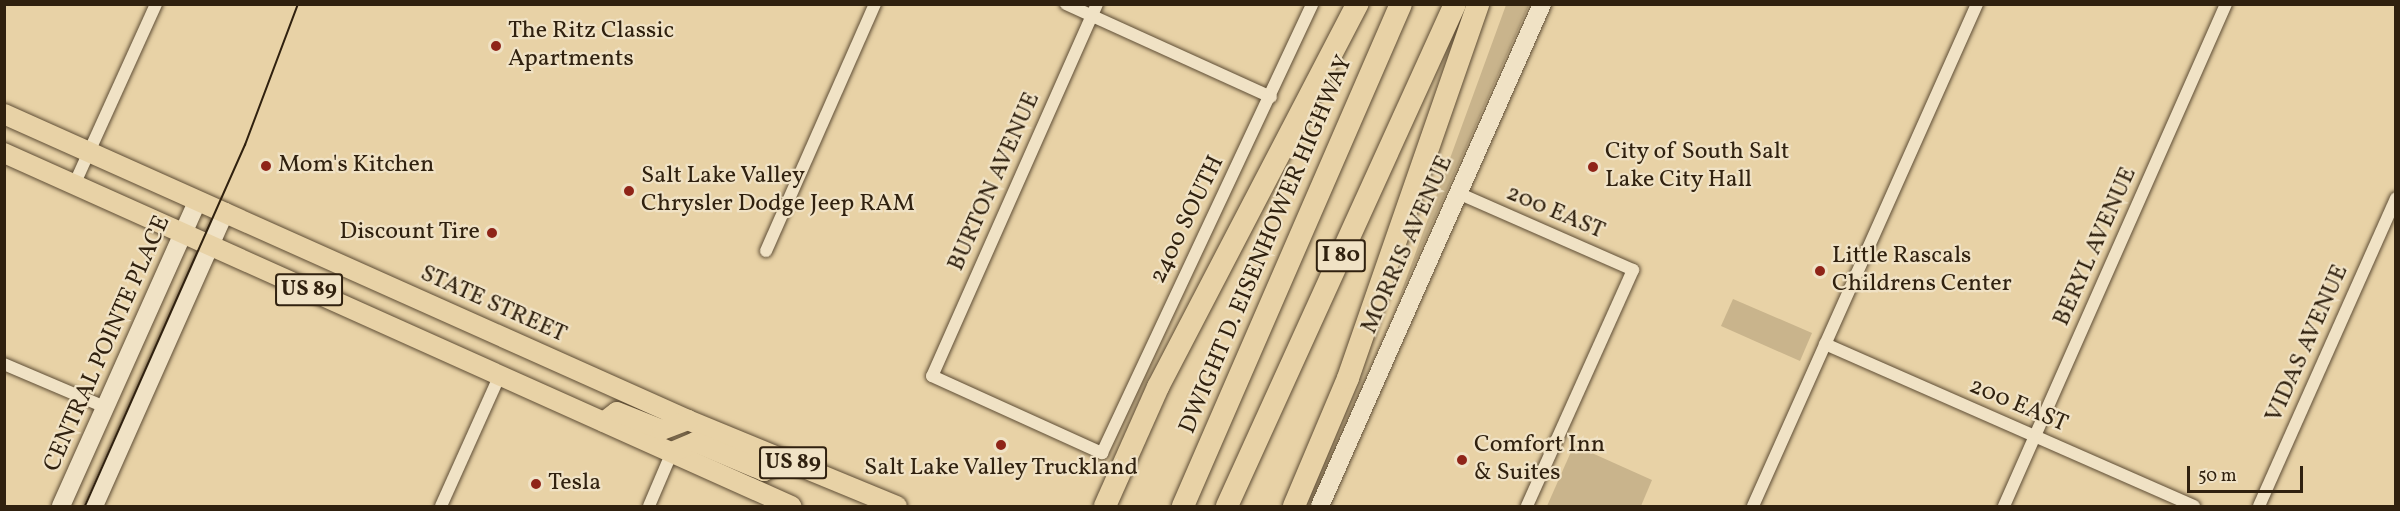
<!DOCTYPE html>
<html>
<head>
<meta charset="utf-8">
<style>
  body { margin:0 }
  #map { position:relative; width:2400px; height:511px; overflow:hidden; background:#e8d2a6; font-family:Vollkorn,serif }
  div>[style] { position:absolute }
  .green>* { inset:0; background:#c9b48c }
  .roads { filter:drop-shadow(0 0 2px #5e4d35) drop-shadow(0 0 2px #5e4d35) }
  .street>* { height:12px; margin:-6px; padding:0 6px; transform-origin:6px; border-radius:6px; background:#f0e2c5 }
  .secondary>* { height:18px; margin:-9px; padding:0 9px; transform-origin:9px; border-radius:9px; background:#f0e2c5 }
  .primary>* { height:20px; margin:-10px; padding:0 10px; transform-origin:10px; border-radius:10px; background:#e8d2a6 }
  .highway>* { height:22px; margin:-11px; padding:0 11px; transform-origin:11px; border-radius:11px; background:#e8d2a6 }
  .tram>* { height:1.5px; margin:-0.75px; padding:0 0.75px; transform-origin:0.75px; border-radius:0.75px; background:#30210f }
  .dots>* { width:16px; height:16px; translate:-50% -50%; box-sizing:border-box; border:3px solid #f0e2c5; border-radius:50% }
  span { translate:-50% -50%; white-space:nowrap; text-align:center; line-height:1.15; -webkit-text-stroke:4.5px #f0e2c5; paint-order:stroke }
  .shield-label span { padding:2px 4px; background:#f0e2c5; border:2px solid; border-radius:4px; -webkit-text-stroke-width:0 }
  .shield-label { font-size:22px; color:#30210f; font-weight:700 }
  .poi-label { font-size:24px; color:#30210f }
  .left { translate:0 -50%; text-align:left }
  .right { translate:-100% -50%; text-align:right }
  .street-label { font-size:24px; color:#30210f }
  .frame { position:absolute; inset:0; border:6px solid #30210f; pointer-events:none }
  .scale { position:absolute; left:2187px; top:466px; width:116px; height:27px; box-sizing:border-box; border:3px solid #30210f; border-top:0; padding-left:8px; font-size:18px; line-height:21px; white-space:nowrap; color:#30210f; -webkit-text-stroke:4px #f0e2c5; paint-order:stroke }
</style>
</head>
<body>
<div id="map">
  <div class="green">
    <i style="clip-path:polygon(1506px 4px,1529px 5px,1398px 301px,1506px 5px)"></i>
    <i style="clip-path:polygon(1733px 299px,1812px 333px,1800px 361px,1721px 326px)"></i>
    <i style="clip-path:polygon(1574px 445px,1652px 480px,1641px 506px,1547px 506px)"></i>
  </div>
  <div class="roads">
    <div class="street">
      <i style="left:1066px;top:4px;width:225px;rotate:24.4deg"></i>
      <i style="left:1097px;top:4px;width:407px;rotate:113.9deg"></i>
      <i style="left:932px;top:376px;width:187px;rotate:24.4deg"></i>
      <i style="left:1102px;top:453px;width:496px;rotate:-64.9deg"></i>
      <i style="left:74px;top:185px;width:199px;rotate:-65.6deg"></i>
      <i style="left:1460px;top:194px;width:189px;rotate:23.7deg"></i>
      <i style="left:1633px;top:270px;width:259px;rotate:114.2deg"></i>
      <i style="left:766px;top:251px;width:270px;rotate:-66.2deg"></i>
      <i style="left:1825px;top:344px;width:403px;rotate:23.7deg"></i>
      <i style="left:4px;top:364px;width:110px;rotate:23.1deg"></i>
      <i style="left:441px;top:506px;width:144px;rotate:-65.8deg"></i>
      <i style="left:649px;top:506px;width:59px;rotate:-66.9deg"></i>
      <i style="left:1753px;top:506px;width:550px;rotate:-65.95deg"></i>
      <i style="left:2004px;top:506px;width:549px;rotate:-66.14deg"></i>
      <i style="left:2259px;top:506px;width:337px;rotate:-66deg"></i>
    </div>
    <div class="secondary">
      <i style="left:61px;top:506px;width:335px;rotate:-65.9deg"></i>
      <i style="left:94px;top:506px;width:322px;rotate:-66deg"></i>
      <i style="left:1320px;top:506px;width:549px;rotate:-66.14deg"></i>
    </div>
    <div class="primary">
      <i style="left:4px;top:114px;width:749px;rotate:24.1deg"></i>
      <i style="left:688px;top:420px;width:226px;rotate:22.4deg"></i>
      <i style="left:4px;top:153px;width:863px;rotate:24.16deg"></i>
      <i style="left:604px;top:422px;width:16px;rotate:-38deg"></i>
      <i style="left:617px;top:412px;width:48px;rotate:21.8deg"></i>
      <i style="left:662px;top:430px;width:28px;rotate:-21deg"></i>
      <i style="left:672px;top:452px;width:25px;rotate:-23deg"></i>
      <i style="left:695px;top:442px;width:75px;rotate:22.8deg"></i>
      <i style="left:764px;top:471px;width:25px;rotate:-27deg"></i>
    </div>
    <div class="highway">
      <i style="left:1105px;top:506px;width:130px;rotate:-66deg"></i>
      <i style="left:1158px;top:387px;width:432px;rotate:-62.5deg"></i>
      <i style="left:1183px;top:506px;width:547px;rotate:-66.53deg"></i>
      <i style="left:1227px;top:506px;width:551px;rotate:-65.57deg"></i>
      <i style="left:1294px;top:506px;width:139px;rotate:-67.1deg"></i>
      <i style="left:1348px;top:378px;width:396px;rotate:-70.8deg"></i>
    </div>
  </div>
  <div class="tram">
    <i style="left:85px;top:506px;width:395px;rotate:-66.1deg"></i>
    <i style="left:245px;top:145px;width:151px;rotate:-69.4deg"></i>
  </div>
  <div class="dots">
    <i style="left:496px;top:46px;background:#8f2418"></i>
    <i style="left:266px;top:166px;background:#8f2418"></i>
    <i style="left:1593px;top:167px;background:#8f2418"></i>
    <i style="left:629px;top:191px;background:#8f2418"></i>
    <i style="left:492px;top:233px;background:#8f2418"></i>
    <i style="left:1820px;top:271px;background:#8f2418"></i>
    <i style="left:1001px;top:445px;background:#8f2418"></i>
    <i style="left:1462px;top:460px;background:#8f2418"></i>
    <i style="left:536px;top:484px;background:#8f2418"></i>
  </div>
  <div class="shield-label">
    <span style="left:1341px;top:256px">I 80</span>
    <span style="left:309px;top:290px">US 89</span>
    <span style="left:793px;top:463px">US 89</span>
  </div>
  <div class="poi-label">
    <span class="left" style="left:508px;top:46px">The Ritz Classic<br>Apartments</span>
    <span class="left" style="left:1605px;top:167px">City of South Salt<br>Lake City Hall</span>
    <span class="left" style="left:278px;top:166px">Mom's Kitchen</span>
    <span class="left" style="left:641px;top:191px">Salt Lake Valley<br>Chrysler Dodge Jeep RAM</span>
    <span class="right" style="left:480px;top:233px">Discount Tire</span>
    <span class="left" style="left:1832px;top:271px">Little Rascals<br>Childrens Center</span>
    <span class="left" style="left:1474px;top:460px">Comfort Inn<br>&amp; Suites</span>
    <span style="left:1001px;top:469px">Salt Lake Valley Truckland</span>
    <span class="left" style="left:548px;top:484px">Tesla</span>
  </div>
  <div class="street-label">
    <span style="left:995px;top:182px;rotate:-66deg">BURTON AVENUE</span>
    <span style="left:1555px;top:213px;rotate:23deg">200 EAST</span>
    <span style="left:1188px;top:220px;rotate:-64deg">2400 SOUTH</span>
    <span style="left:1267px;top:245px;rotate:-67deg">DWIGHT D. EISENHOWER HIGHWAY</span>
    <span style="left:1408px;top:245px;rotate:-66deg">MORRIS AVENUE</span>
    <span style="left:2096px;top:247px;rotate:-66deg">BERYL AVENUE</span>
    <span style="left:493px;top:305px;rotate:24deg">STATE STREET</span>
    <span style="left:108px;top:344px;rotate:-66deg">CENTRAL POINTE PLACE</span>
    <span style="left:2308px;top:344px;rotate:-66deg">VIDAS AVENUE</span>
    <span style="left:2018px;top:406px;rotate:23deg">200 EAST</span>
  </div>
  <div class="frame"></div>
  <div class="scale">50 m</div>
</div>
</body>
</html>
